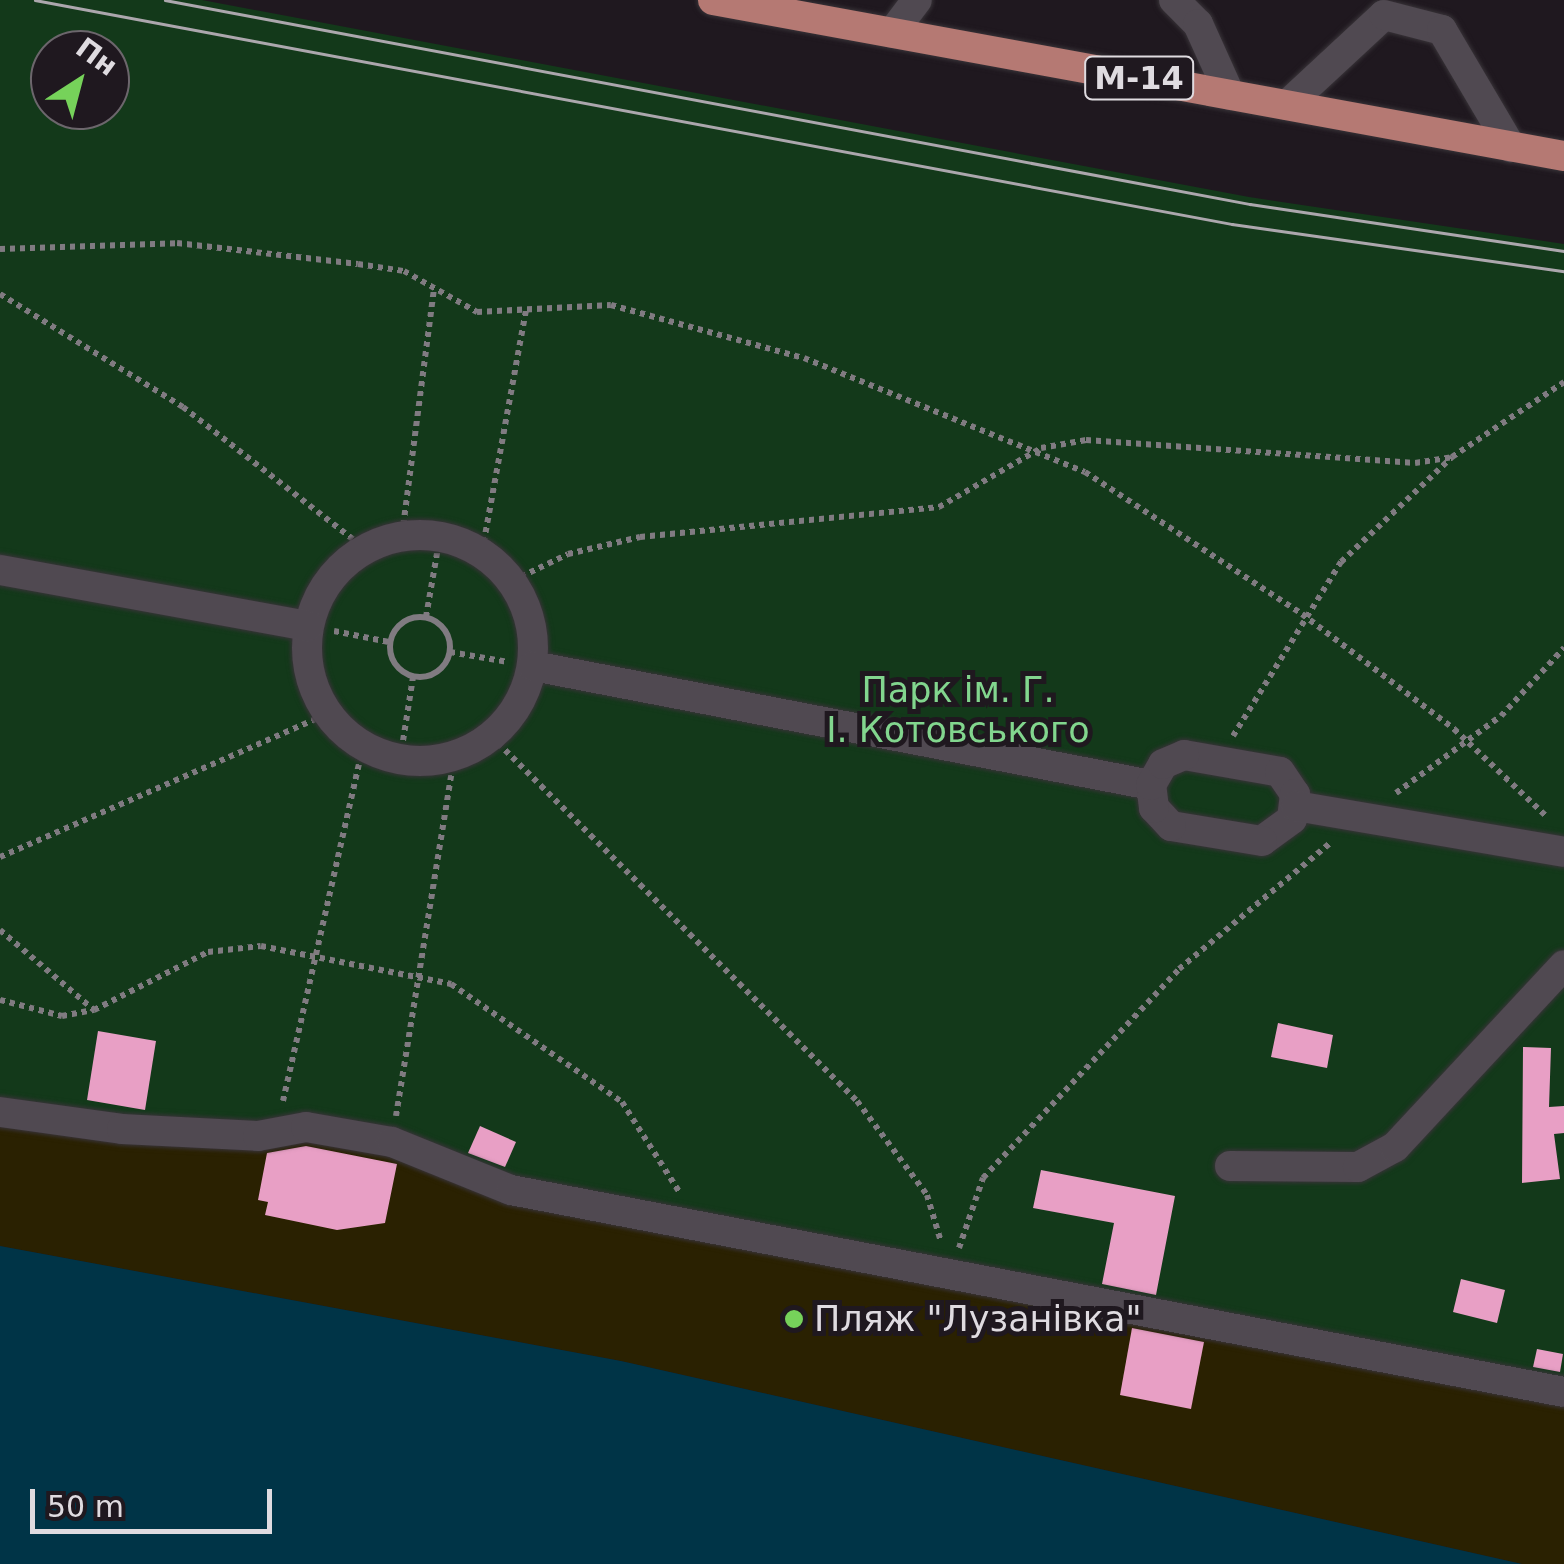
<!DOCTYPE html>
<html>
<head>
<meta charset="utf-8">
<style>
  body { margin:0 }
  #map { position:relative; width:1564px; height:1564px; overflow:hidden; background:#1f181f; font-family:"DejaVu Sans",sans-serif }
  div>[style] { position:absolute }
  .green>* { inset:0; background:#13391a }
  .sand>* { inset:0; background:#2a2101 }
  .water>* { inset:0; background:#003447 }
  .building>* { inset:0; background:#e89fc5 }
  .path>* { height:6px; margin-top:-3px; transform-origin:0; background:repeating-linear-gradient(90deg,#807b81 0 5px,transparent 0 10px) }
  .path>.ring { margin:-3px; padding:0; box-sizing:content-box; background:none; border:6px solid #807b81; border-radius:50% }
  .roads { filter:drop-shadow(0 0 2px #383338) drop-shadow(0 0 2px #383338) }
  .minor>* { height:30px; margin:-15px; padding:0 15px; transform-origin:15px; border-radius:15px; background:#504951 }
  .minor>.ring { margin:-15px; padding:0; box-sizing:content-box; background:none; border:30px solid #504951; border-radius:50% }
  .major>* { height:30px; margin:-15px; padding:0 15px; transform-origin:15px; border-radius:15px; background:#b57973 }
  .tram>* { height:2.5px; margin:-1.25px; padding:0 1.25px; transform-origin:1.25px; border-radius:1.25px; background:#aca7ad }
  .dots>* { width:28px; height:28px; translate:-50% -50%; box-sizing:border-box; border:5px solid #1f181f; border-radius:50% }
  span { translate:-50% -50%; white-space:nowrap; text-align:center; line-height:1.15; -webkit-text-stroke:10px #1f181f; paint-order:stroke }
  .shield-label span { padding:2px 8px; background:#1f181f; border:2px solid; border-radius:8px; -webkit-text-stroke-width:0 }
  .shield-label { font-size:32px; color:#dfdbe0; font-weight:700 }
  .park-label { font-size:35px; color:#82d68e }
  .poi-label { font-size:35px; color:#dfdbe0 }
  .left { translate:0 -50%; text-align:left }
  .north { position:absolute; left:30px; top:30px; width:100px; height:100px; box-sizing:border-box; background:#1f181f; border:2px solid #6c666c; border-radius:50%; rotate:36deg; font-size:28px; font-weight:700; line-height:40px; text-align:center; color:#dfdbe0 }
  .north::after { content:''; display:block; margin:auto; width:35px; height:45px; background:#76d25a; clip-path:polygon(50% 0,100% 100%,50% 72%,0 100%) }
  .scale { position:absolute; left:30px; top:1489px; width:242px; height:45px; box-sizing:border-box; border:5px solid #dfdbe0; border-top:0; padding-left:12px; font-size:30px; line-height:35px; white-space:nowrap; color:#dfdbe0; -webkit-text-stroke:8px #1f181f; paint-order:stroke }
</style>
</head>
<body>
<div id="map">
  <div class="green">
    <i style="clip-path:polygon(evenodd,0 0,202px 0,1249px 197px,1564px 244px,1564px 1392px,0 1111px,0 0,50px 50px,110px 50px,110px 110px,50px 110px,50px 50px)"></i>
  </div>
  <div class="sand">
    <i style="clip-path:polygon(0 1111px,306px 1127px,512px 1190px,1564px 1392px,1564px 1564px,1522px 1564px,621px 1361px,0 1246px)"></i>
  </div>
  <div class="water">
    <i style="clip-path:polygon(0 1246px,621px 1361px,1522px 1564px,0 1564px)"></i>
  </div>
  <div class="building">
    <i style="clip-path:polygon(1278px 1023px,1333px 1035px,1327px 1068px,1271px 1057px)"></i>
    <i style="clip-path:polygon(98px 1031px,156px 1041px,145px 1110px,87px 1100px)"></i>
    <i style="clip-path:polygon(1523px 1047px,1551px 1048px,1549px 1107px,1564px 1106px,1564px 1133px,1554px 1134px,1560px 1179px,1522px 1183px)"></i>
    <i style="clip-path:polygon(480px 1126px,516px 1142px,505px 1167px,468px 1153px)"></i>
    <i style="clip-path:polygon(306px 1146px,397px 1164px,385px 1223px,337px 1230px,265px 1215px,268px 1202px,258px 1200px,267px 1153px)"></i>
    <i style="clip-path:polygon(1041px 1170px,1175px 1196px,1156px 1295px,1102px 1284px,1114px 1223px,1033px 1208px)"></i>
    <i style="clip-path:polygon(1461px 1279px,1505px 1290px,1497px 1323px,1453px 1312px)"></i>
    <i style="clip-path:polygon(1132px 1328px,1204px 1342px,1191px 1409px,1120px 1395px)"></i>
    <i style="clip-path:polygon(1537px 1349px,1563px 1354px,1560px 1372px,1533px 1367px)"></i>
  </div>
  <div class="path">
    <i style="left:0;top:249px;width:177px;rotate:-1.9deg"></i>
    <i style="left:177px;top:243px;width:182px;rotate:6.6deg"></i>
    <i style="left:358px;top:264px;width:47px;rotate:8.7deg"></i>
    <i style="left:404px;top:271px;width:84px;rotate:29.3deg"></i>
    <i style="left:477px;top:312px;width:134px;rotate:-3deg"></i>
    <i style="left:611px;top:305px;width:200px;rotate:15.4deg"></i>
    <i style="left:804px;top:358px;width:303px;rotate:22.1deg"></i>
    <i style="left:1085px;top:472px;width:259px;rotate:33.2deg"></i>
    <i style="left:1302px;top:614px;width:191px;rotate:37.1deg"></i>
    <i style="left:1454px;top:729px;width:129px;rotate:43.4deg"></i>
    <i style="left:0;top:294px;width:215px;rotate:31.7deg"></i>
    <i style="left:183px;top:407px;width:229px;rotate:37.9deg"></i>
    <i style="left:402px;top:535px;width:249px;rotate:-82.6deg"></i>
    <i style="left:482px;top:552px;width:246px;rotate:-79.7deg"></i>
    <i style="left:512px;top:581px;width:62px;rotate:-25.7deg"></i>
    <i style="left:568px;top:554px;width:74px;rotate:-13.3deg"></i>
    <i style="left:640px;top:537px;width:301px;rotate:-5.7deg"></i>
    <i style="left:939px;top:507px;width:118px;rotate:-30deg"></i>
    <i style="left:1041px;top:448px;width:46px;rotate:-10.1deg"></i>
    <i style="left:1086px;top:440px;width:330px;rotate:4deg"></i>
    <i style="left:1415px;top:463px;width:37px;rotate:-9deg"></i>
    <i class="ring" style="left:390px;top:617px;width:54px;height:54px"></i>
    <i style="left:426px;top:617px;width:82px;rotate:-80.2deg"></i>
    <i style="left:334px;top:631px;width:56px;rotate:11.3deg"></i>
    <i style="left:450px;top:652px;width:59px;rotate:9.8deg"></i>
    <i style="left:491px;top:736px;width:517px;rotate:44.92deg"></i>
    <i style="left:857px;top:1101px;width:117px;rotate:53.3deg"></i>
    <i style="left:927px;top:1195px;width:49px;rotate:73.4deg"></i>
    <i style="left:1233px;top:736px;width:205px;rotate:-58.2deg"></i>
    <i style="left:1341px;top:562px;width:153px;rotate:-43.4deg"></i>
    <i style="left:1452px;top:457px;width:135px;rotate:-33.8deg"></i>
    <i style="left:400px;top:760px;width:84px;rotate:-81.1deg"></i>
    <i style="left:1396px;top:793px;width:130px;rotate:-36.3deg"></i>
    <i style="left:1501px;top:716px;width:93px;rotate:-47.2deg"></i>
    <i style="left:0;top:857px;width:357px;rotate:-23.6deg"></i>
    <i style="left:0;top:930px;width:123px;rotate:40.4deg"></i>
    <i style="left:0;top:1000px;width:64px;rotate:14.5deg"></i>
    <i style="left:62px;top:1016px;width:33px;rotate:-11deg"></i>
    <i style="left:94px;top:1010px;width:128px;rotate:-27deg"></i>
    <i style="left:208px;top:952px;width:53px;rotate:-6.5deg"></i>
    <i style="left:261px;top:946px;width:194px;rotate:11.3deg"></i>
    <i style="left:451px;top:984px;width:208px;rotate:34.6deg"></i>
    <i style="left:622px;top:1102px;width:108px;rotate:57.5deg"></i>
    <i style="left:283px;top:1101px;width:364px;rotate:-77.3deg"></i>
    <i style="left:396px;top:1116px;width:364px;rotate:-80.8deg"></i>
    <i style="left:959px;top:1248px;width:74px;rotate:-71.1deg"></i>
    <i style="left:983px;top:1178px;width:287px;rotate:-46.8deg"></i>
    <i style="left:1179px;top:969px;width:197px;rotate:-39.8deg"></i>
  </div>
  <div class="roads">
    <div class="minor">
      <i style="left:1174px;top:0;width:34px;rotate:45deg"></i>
      <i style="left:1198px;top:24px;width:78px;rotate:65.7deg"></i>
      <i style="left:892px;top:33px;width:41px;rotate:-52.9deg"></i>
      <i style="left:1287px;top:105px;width:132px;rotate:-42.9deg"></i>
      <i style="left:1384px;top:15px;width:60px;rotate:14.5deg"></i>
      <i style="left:1442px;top:30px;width:136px;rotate:59.5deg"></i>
      <i class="ring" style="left:307px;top:535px;width:196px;height:196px"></i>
      <i style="left:0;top:570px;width:313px;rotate:10.3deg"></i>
      <i style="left:533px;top:666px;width:629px;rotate:10.9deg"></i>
      <i style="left:1184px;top:755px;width:97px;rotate:10deg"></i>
      <i style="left:1280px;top:772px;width:27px;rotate:56deg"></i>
      <i style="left:1295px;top:794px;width:25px;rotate:97deg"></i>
      <i style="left:1292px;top:819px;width:37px;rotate:144deg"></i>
      <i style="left:1262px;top:841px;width:92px;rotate:-170.6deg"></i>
      <i style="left:1171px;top:826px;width:25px;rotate:-133deg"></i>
      <i style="left:1154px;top:808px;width:23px;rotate:-97deg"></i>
      <i style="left:1151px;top:785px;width:24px;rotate:-60deg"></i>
      <i style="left:1163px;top:764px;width:23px;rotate:-23deg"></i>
      <i style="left:1296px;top:806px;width:272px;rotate:9.7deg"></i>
      <i style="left:0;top:1112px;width:123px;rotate:7.9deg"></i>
      <i style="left:122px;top:1129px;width:136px;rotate:2.9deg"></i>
      <i style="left:258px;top:1136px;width:49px;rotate:-10.6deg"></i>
      <i style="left:306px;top:1127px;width:87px;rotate:9.9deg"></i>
      <i style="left:392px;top:1142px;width:128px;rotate:22deg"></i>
      <i style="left:511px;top:1190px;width:1072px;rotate:10.86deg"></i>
      <i style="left:1230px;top:1166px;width:128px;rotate:0.4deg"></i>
      <i style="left:1358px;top:1167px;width:42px;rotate:-28.4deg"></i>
      <i style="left:1395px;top:1147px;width:248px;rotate:-47.1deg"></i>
    </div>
    <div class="major">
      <i style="left:713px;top:0;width:865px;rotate:10.39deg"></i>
    </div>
  </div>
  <div class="tram">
    <i style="left:35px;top:0;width:1218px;rotate:10.6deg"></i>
    <i style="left:1232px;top:224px;width:335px;rotate:8.1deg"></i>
    <i style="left:165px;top:0;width:1104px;rotate:10.65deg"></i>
    <i style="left:1250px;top:204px;width:317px;rotate:8.5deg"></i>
  </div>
  <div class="dots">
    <i style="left:794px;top:1319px;background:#76d25a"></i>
  </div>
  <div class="shield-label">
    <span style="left:1139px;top:78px">М-14</span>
  </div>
  <div class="park-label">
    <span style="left:958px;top:710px">Парк ім. Г.<br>І. Котовського</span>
  </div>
  <div class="poi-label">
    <span class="left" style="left:814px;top:1319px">Пляж "Лузанівка"</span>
  </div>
  <div class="north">Пн</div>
  <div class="scale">50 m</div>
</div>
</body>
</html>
